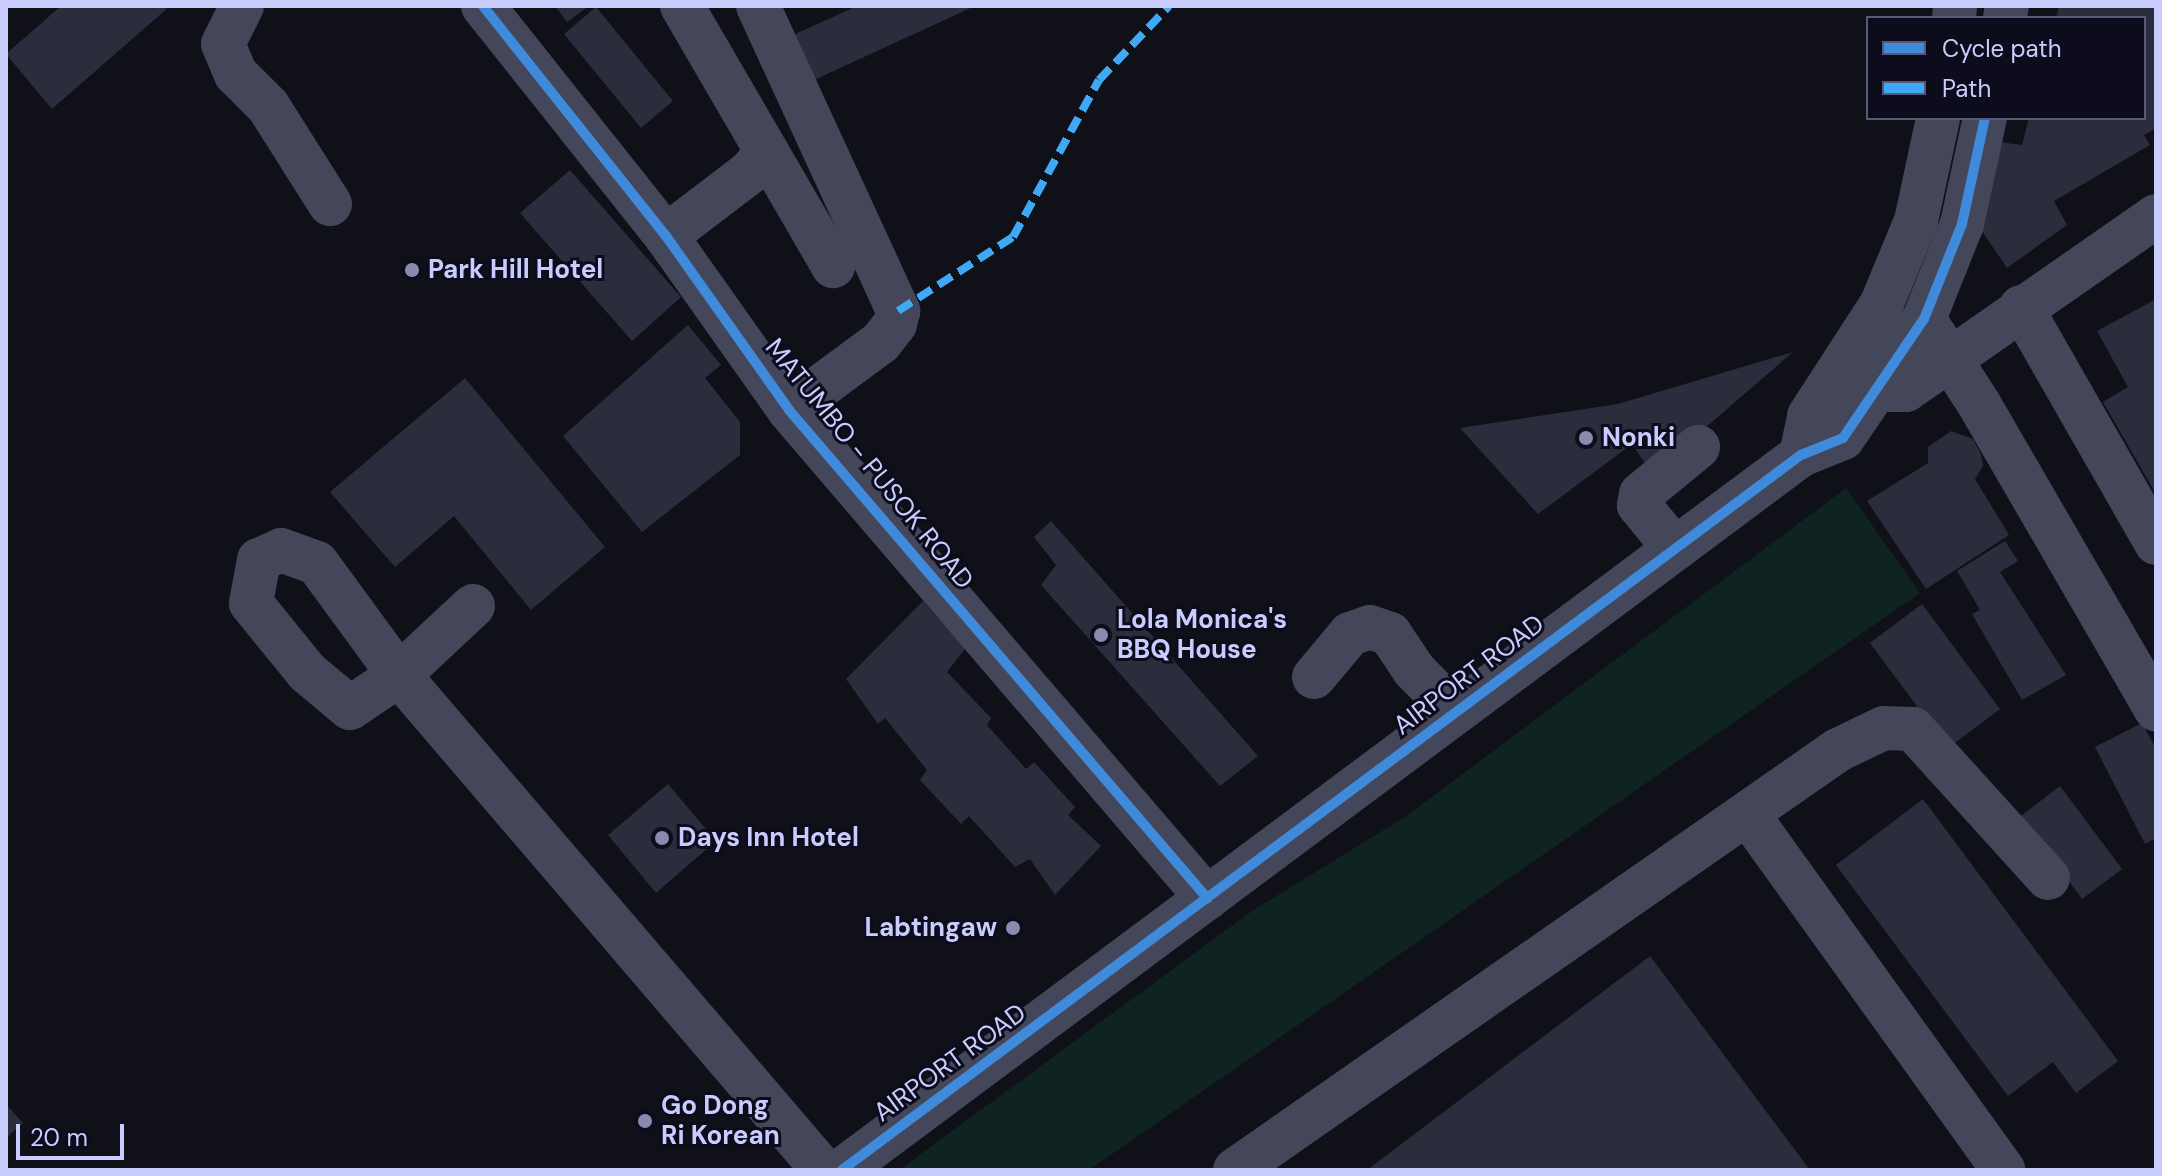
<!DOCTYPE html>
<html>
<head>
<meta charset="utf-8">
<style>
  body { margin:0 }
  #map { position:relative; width:2162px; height:1176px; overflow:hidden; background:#101019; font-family:"DM Sans",sans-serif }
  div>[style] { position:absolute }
  .green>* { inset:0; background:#0f2420 }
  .building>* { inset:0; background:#2c2d3c }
  .minor>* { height:44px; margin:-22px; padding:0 22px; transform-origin:22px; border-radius:22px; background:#44475a }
  .quiet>* { height:8px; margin-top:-4px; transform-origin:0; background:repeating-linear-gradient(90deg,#3fa9f5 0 16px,transparent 0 24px) }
  .cycleway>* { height:10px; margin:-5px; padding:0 5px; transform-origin:5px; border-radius:5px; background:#408adc }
  .dots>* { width:22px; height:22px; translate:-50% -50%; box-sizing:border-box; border:4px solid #0c0c1d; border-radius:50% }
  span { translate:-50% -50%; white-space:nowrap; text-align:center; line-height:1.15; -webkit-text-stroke:6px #0c0c1d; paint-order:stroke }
  .poi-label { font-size:26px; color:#c9cdfe; font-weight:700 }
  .left { translate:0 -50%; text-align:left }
  .right { translate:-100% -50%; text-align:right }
  .street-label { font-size:26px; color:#c9cdfe }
  .frame { position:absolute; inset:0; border:8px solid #c9cdfe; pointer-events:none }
  .legend { position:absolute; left:1866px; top:16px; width:280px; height:104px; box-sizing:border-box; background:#0c0c1d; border:2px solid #585977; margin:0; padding:10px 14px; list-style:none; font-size:24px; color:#c9cdfe }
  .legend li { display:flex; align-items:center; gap:16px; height:40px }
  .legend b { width:40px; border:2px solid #585977 }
  .scale { position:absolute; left:16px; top:1124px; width:108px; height:36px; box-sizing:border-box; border:4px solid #c9cdfe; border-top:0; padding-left:10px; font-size:24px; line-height:28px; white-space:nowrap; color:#c9cdfe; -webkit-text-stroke:6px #0c0c1d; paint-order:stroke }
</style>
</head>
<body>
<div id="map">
  <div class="green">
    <i style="clip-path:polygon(1846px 488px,1920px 593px,1089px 1170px,899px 1170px,1252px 911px,1405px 817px)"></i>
  </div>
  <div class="building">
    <i style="clip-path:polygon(61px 6px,170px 6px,52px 109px,6px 54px)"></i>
    <i style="clip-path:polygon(555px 6px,589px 6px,567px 22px)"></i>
    <i style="clip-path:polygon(857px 6px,975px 6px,814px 80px,791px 36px)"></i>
    <i style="clip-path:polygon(2059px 6px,2156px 6px,2156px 128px,2144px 135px,2150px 145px,2054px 201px,2067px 225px,2007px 268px,1976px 222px,1999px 142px,2022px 145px,2029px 118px,2144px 118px,2144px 18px,2056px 18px)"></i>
    <i style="clip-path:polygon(596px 7px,673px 101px,641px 128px,564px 34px)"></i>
    <i style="clip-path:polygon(570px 170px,681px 297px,632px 341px,520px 213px)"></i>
    <i style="clip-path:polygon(2156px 299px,2156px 494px,2103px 402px,2128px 387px,2097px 331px)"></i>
    <i style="clip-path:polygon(688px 325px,721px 365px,705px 378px,740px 422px,740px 455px,642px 532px,563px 436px)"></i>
    <i style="clip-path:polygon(1793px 352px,1652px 474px,1632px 444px,1538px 514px,1460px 428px,1618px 404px)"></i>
    <i style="clip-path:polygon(465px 378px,605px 547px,531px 610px,454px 516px,395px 567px,330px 492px)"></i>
    <i style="clip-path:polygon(1951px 431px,1973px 439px,1981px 454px,1983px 466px,1975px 479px,2009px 535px,1926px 589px,1867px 501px,1928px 463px,1928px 447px)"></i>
    <i style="clip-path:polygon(1051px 521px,1258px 756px,1220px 786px,1041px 585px,1056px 565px,1034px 537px)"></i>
    <i style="clip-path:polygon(2005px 541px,2018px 561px,2000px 572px,2066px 675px,2022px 700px,1972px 614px,1980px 610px,1957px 571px)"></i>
    <i style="clip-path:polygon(923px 601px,965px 649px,947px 672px,991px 718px,987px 725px,1026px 769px,1034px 762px,1075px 807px,1068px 815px,1101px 846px,1055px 895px,1030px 859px,1015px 867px,969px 816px,961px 824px,920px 780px,927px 770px,885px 718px,878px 724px,846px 679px)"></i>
    <i style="clip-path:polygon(1922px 604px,2000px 709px,1948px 748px,1870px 643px)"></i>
    <i style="clip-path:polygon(2142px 723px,2156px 749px,2156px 838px,2145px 844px,2095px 747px)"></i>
    <i style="clip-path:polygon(668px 784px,716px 841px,656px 893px,608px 835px)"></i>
    <i style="clip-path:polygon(2060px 786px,2122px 869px,2082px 899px,2021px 816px)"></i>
    <i style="clip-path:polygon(1923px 799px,2118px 1061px,2076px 1093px,2053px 1062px,2008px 1096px,1836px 865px)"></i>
    <i style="clip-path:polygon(1650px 956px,1810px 1170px,1367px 1170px)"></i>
    <i style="clip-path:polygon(6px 1104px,23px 1123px,6px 1138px)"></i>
  </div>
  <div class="minor">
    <i style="left:242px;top:6px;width:42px;rotate:116.6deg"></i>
    <i style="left:223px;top:44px;width:33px;rotate:67deg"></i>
    <i style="left:236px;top:74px;width:45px;rotate:45deg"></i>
    <i style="left:268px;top:106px;width:116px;rotate:57.7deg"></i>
    <i style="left:483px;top:6px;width:294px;rotate:51.5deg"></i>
    <i style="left:666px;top:236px;width:213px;rotate:54.7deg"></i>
    <i style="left:789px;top:410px;width:643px;rotate:49.42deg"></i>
    <i style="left:758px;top:6px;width:336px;rotate:65.3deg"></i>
    <i style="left:898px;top:311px;width:13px;rotate:103deg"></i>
    <i style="left:895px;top:324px;width:23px;rotate:128deg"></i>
    <i style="left:881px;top:342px;width:114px;rotate:143.5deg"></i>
    <i style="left:1954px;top:18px;width:12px;rotate:-85deg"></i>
    <i style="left:2005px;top:18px;width:12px;rotate:-81deg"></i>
    <i style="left:767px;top:152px;width:132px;rotate:59.9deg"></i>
    <i style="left:666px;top:236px;width:106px;rotate:-37.3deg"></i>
    <i style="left:750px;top:172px;width:26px;rotate:-50deg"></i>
    <i style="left:767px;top:152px;width:169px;rotate:-120.2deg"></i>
    <i style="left:2021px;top:307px;width:272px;rotate:60.2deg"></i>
    <i style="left:1924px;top:319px;width:101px;rotate:57.1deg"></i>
    <i style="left:1979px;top:404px;width:353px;rotate:59.9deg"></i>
    <i style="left:1878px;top:390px;width:28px"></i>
    <i style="left:1906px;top:390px;width:305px;rotate:-34.8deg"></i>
    <i style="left:1801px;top:455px;width:40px;rotate:-78deg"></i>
    <i style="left:1809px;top:416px;width:135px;rotate:-57.1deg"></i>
    <i style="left:1882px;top:303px;width:89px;rotate:-67.5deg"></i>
    <i style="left:1916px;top:221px;width:105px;rotate:-77.9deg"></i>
    <i style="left:1675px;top:549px;width:57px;rotate:-129.3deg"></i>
    <i style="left:1639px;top:505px;width:11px;rotate:-80deg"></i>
    <i style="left:1641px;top:494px;width:74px;rotate:-39.5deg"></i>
    <i style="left:473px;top:606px;width:101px;rotate:137deg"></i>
    <i style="left:399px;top:675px;width:59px;rotate:146deg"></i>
    <i style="left:350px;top:708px;width:56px;rotate:-140.1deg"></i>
    <i style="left:307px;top:672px;width:89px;rotate:-129.1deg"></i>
    <i style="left:251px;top:603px;width:44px;rotate:-79.5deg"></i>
    <i style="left:259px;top:560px;width:24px;rotate:-24deg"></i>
    <i style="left:281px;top:550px;width:38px;rotate:20deg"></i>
    <i style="left:317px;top:563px;width:139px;rotate:53.8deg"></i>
    <i style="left:399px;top:675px;width:652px;rotate:49.42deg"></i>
    <i style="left:1314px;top:677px;width:56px;rotate:-50.1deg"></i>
    <i style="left:1350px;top:634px;width:21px;rotate:-19deg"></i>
    <i style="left:1370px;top:627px;width:21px;rotate:19deg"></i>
    <i style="left:1390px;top:634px;width:43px;rotate:56.3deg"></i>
    <i style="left:1414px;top:670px;width:59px;rotate:45.7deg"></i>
    <i style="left:1749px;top:816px;width:436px;rotate:54.3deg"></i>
    <i style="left:842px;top:1170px;width:1196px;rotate:-36.71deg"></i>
    <i style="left:1801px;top:455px;width:45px;rotate:-22deg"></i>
    <i style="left:1843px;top:438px;width:144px;rotate:-55.8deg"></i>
    <i style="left:1924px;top:319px;width:102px;rotate:-68.2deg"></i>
    <i style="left:1962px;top:224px;width:108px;rotate:-77.8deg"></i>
    <i style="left:1235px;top:1170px;width:735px;rotate:-34.86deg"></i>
    <i style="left:1838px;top:750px;width:51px;rotate:-25.6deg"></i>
    <i style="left:1884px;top:728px;width:29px;rotate:2deg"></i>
    <i style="left:1913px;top:729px;width:201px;rotate:47.8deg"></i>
  </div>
  <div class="quiet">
    <i style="left:898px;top:311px;width:137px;rotate:-32.8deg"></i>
    <i style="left:1013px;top:237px;width:179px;rotate:-61.3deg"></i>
    <i style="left:1099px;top:80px;width:102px;rotate:-46.6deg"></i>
  </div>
  <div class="cycleway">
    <i style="left:483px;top:6px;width:294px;rotate:51.5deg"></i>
    <i style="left:666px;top:236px;width:213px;rotate:54.7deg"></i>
    <i style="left:789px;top:410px;width:643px;rotate:49.42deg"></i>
    <i style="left:842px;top:1170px;width:1196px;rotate:-36.71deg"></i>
    <i style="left:1801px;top:455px;width:45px;rotate:-22deg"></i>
    <i style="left:1843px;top:438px;width:144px;rotate:-55.8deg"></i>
    <i style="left:1924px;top:319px;width:102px;rotate:-68.2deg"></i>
    <i style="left:1962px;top:224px;width:108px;rotate:-77.8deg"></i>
  </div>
  <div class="dots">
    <i style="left:412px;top:270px;background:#888bae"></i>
    <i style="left:1586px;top:438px;background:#888bae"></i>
    <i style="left:1101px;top:635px;background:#888bae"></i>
    <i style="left:662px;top:838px;background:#888bae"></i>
    <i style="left:1013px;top:928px;background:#888bae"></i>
    <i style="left:645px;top:1121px;background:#888bae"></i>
  </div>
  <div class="poi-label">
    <span class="left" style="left:428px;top:270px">Park Hill Hotel</span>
    <span class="left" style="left:1602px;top:438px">Nonki</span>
    <span class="left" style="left:1117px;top:635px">Lola Monica's<br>BBQ House</span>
    <span class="left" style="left:678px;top:838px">Days Inn Hotel</span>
    <span class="right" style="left:997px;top:928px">Labtingaw</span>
    <span class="left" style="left:661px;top:1121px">Go Dong<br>Ri Korean</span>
  </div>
  <div class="street-label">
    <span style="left:869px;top:464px;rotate:51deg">MATUMBO - PUSOK ROAD</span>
    <span style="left:1469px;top:675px;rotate:-37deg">AIRPORT ROAD</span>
    <span style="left:950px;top:1063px;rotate:-36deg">AIRPORT ROAD</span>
  </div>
  <div class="frame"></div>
  <ul class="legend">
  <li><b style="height:10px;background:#408adc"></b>Cycle path</li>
  <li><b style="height:10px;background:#3fa9f5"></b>Path</li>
  </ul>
  <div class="scale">20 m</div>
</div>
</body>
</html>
